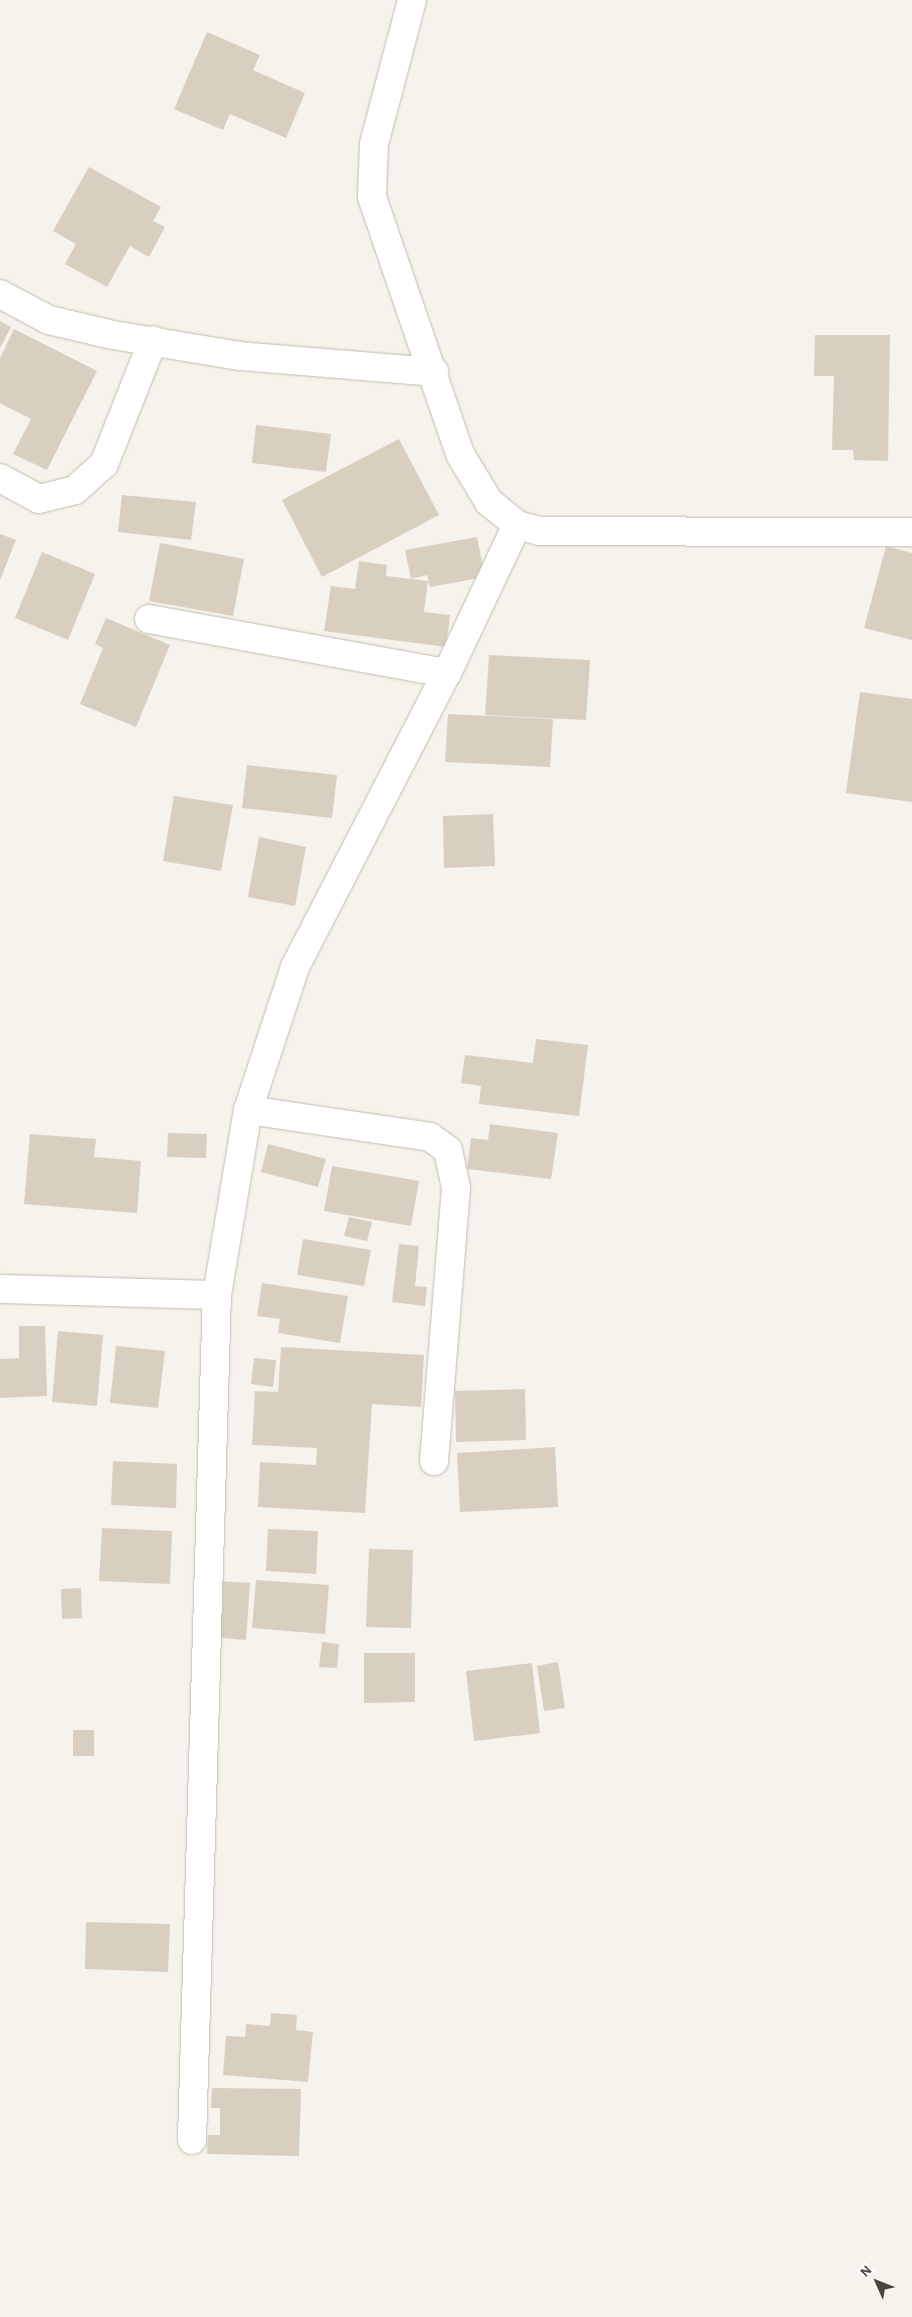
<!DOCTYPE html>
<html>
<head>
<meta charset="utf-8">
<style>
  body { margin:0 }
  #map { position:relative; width:912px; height:2317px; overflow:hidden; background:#f6f3ec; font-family:"Alegreya Sans",sans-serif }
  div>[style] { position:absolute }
  .building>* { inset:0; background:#d8cfc1 }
  .roads { filter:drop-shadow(0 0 1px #c2bbae) drop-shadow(0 0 1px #c2bbae) }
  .minor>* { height:28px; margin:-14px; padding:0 14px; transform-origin:14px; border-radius:14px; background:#fff }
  span { translate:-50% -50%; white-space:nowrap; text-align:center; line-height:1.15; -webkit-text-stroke:4px #fff; paint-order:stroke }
  .north { position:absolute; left:852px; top:2257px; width:50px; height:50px; -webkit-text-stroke:4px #fff; paint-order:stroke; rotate:314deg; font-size:14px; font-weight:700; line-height:20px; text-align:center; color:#4b4439 }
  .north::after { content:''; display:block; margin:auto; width:18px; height:22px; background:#4b4439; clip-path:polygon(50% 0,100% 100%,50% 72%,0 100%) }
</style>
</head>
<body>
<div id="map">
  <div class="building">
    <i style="clip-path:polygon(207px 32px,260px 55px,253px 70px,305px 93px,286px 138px,230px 114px,223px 130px,174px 109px)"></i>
    <i style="clip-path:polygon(89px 167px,161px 207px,153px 221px,165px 227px,149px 257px,130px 246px,107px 287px,65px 264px,76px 244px,53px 231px)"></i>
    <i style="clip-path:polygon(0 321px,11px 327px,0 348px)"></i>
    <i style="clip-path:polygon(14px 329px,97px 371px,47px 470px,13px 454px,31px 419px,0 403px,0 358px)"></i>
    <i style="clip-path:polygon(815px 335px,890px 335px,888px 461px,854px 460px,853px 450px,832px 450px,834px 376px,814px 376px)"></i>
    <i style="clip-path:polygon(256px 425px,331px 434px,326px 472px,252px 463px)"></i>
    <i style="clip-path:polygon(399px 439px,439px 515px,322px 577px,282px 500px)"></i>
    <i style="clip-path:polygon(122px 495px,196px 502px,191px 540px,118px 532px)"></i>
    <i style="clip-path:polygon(0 534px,16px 540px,0 580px)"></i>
    <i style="clip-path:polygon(evenodd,477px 537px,485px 577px,430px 587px,428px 581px,424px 612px,450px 615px,446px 647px,324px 631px,331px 586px,355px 589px,359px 561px,387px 565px,386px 576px,411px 579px,405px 550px,477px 537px,428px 575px,428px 581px,411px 579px,428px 575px)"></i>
    <i style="clip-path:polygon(160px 543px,244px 559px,233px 616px,149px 601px)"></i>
    <i style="clip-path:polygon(886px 546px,912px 553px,912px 640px,864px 628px)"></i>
    <i style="clip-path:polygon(42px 552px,95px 574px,68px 640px,15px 618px)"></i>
    <i style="clip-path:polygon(106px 618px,170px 645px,136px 727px,80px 704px,103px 648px,95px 644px)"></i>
    <i style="clip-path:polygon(489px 655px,590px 660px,586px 720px,485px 715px)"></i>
    <i style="clip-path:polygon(860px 692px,912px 699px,912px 802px,846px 793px)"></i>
    <i style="clip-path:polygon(448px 714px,553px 719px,550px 767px,445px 762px)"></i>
    <i style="clip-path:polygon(247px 765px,337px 775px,332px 818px,242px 808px)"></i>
    <i style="clip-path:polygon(174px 796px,233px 805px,221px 871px,163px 861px)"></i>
    <i style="clip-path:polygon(493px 814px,495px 866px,444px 868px,443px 816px)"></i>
    <i style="clip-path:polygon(259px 837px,306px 847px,295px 906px,248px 897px)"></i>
    <i style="clip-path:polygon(536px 1039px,588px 1045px,579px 1116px,479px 1104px,481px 1086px,461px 1083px,465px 1055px,533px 1063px)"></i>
    <i style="clip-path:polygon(490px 1124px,558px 1133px,551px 1179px,467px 1169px,471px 1138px,488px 1140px)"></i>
    <i style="clip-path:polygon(168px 1133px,207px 1134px,206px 1158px,167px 1157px)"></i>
    <i style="clip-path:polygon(30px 1134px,96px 1139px,94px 1157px,141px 1161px,137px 1213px,24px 1204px)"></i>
    <i style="clip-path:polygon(268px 1144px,326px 1159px,318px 1187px,261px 1172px)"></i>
    <i style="clip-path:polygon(332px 1166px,419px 1181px,411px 1226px,324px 1211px)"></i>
    <i style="clip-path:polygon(349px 1217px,372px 1222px,367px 1241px,344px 1236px)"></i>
    <i style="clip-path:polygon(303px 1239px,371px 1250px,364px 1286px,297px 1275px)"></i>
    <i style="clip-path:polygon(399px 1244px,419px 1246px,415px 1286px,427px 1287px,425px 1306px,392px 1302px)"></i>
    <i style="clip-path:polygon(262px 1283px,348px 1296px,340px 1343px,278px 1333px,280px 1319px,257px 1316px)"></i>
    <i style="clip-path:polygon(19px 1326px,45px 1326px,47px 1396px,0 1398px,0 1359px,19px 1358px)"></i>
    <i style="clip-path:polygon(58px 1331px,103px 1335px,97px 1406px,52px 1402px)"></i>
    <i style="clip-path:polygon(116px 1346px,165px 1351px,158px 1408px,110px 1403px)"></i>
    <i style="clip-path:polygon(281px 1347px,424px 1355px,421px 1407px,372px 1404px,365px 1513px,258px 1507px,260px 1462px,316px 1465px,317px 1448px,252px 1445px,255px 1391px,278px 1392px)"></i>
    <i style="clip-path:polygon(254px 1358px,276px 1360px,273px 1387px,251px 1384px)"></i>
    <i style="clip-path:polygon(525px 1389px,526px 1440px,456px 1442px,455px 1391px)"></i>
    <i style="clip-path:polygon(555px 1447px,558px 1507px,460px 1512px,457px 1453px)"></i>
    <i style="clip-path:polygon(113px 1461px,177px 1464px,176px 1508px,111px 1505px)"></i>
    <i style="clip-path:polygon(102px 1528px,172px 1531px,170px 1584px,99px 1581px)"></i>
    <i style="clip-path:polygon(268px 1529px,318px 1531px,316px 1574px,266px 1571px)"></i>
    <i style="clip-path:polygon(369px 1549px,413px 1550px,411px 1628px,366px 1627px)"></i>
    <i style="clip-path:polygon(256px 1580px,329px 1585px,325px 1634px,252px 1628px)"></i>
    <i style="clip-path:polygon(217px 1581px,250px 1583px,246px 1640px,213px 1637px)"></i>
    <i style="clip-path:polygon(81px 1588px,82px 1618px,62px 1619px,61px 1589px)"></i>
    <i style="clip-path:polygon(322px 1642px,339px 1644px,337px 1668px,319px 1667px)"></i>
    <i style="clip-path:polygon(364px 1653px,415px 1653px,415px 1702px,364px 1703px)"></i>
    <i style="clip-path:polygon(558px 1662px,565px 1708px,544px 1711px,537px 1666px)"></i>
    <i style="clip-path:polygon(532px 1663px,540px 1733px,474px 1741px,466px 1671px)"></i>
    <i style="clip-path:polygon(73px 1730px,94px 1730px,94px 1756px,73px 1756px)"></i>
    <i style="clip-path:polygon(86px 1922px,170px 1924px,168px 1972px,85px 1969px)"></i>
    <i style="clip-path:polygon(271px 2013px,297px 2015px,296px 2030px,313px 2032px,308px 2082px,223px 2075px,226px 2036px,245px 2037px,246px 2024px,270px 2026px)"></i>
    <i style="clip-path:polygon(212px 2088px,301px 2089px,299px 2156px,207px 2154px,208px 2135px,220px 2135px,220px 2108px,211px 2108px)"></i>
  </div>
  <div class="roads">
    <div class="minor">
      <i style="left:412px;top:0;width:149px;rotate:104.8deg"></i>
      <i style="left:374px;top:144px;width:53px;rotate:92.2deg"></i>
      <i style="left:372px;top:197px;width:272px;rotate:71.1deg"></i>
      <i style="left:460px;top:454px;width:56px;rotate:58.9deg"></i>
      <i style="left:489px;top:502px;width:36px;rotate:39deg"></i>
      <i style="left:517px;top:525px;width:24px;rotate:15deg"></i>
      <i style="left:540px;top:531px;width:372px;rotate:0.2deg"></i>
      <i style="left:0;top:294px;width:55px;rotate:28deg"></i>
      <i style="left:49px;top:320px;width:66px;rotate:13.2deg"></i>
      <i style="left:113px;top:335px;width:129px;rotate:9.4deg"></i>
      <i style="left:240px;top:356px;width:195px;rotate:4.7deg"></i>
      <i style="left:0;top:478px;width:44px;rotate:28.3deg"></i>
      <i style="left:39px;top:499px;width:37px;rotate:-14deg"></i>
      <i style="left:75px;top:490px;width:39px;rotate:-42deg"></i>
      <i style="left:104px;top:464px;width:133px;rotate:-68.4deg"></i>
      <i style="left:149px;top:619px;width:303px;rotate:10.3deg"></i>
      <i style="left:248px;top:1110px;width:184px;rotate:8.4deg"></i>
      <i style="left:430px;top:1137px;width:22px;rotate:36deg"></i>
      <i style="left:448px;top:1150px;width:39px;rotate:78deg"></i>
      <i style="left:456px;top:1188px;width:274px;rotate:94.6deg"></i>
      <i style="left:0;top:1289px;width:217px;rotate:1.6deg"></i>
      <i style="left:192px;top:2140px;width:845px;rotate:-88.31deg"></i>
      <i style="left:217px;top:1295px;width:188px;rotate:-80.5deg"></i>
      <i style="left:248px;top:1110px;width:151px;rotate:-71.8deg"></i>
      <i style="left:295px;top:967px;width:331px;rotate:-62.7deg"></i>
      <i style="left:447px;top:673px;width:164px;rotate:-64.7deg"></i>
    </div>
  </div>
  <div class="north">N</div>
</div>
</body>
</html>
